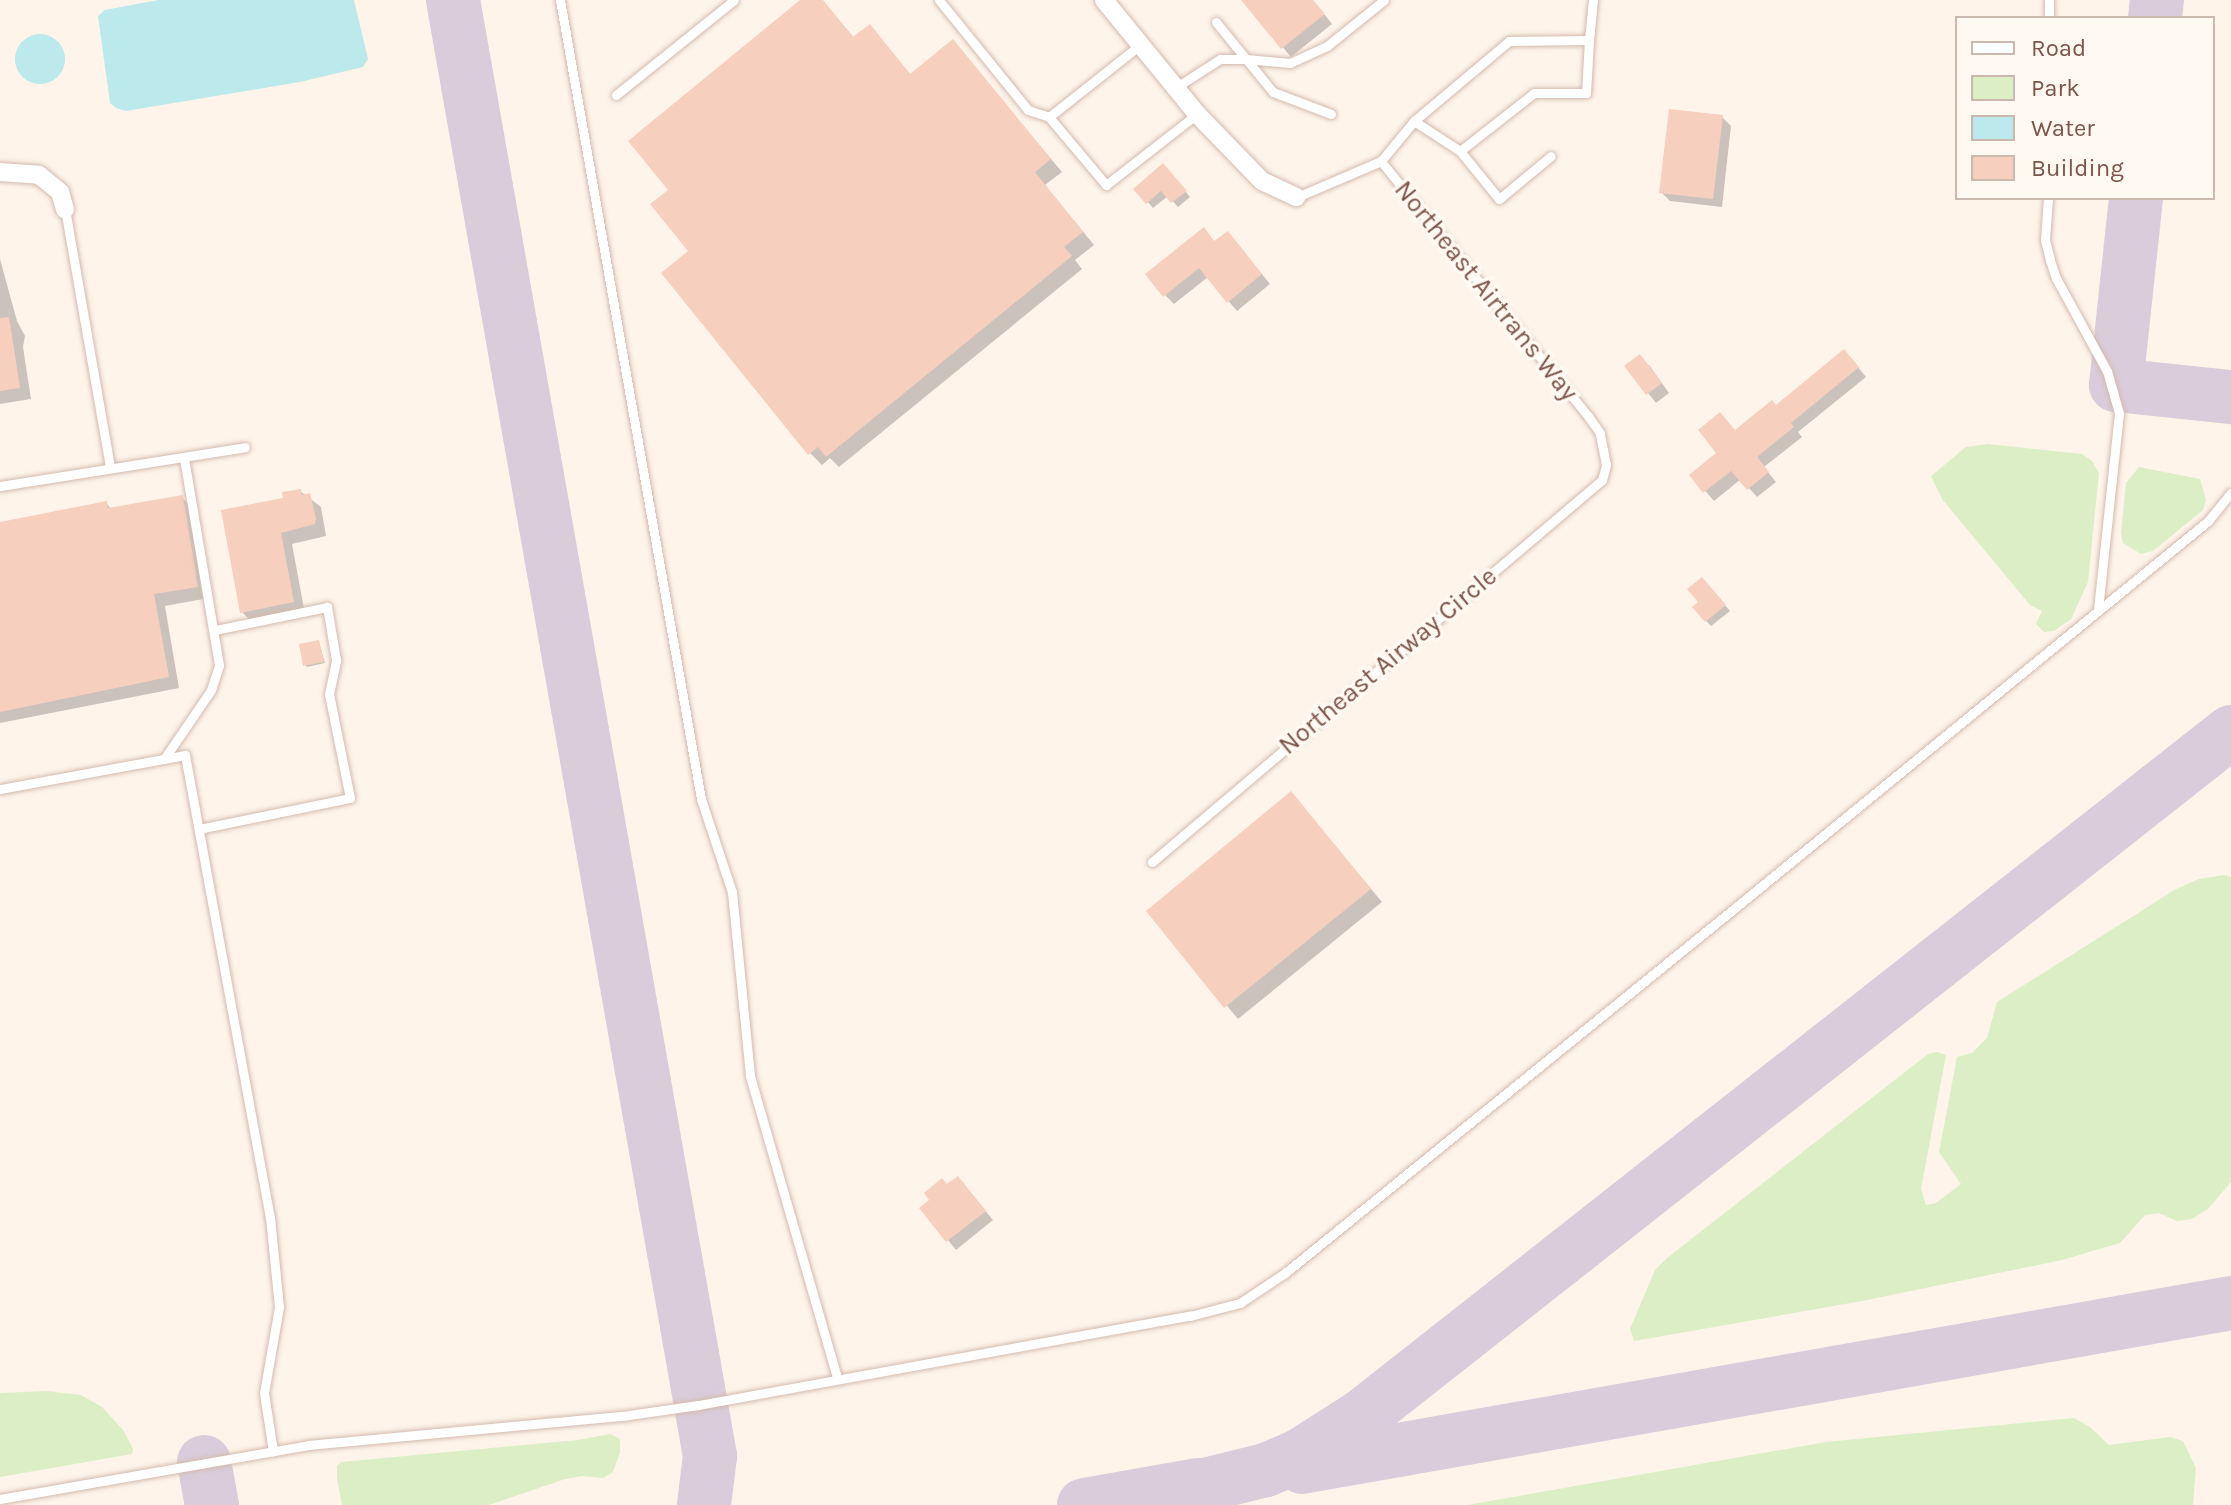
<!DOCTYPE html>
<html>
<head>
<meta charset="utf-8">
<style>
  body { margin:0 }
  #map { position:relative; width:2231px; height:1505px; overflow:hidden; background:#fef4ea; font-family:Karla,sans-serif }
  div>[style] { position:absolute }
  .green>* { inset:0; background:#dbeec6 }
  .water>* { inset:0; background:#bce9eb }
  .round { border-radius:50% }
  .shadow>* { inset:0; background:#0003 }
  .taxiway>* { height:54px; margin:-27px; padding:0 27px; transform-origin:27px; border-radius:27px; background:#daccda }
  .building>* { inset:0; background:#f6cfbf }
  .roads { filter:drop-shadow(0 0 2px #d3baae) drop-shadow(0 0 2px #d3baae) }
  .service>* { height:9px; margin:-4.5px; padding:0 4.5px; transform-origin:4.5px; border-radius:4.5px; background:#fff }
  .minor>* { height:18px; margin:-9px; padding:0 9px; transform-origin:9px; border-radius:9px; background:#fff }
  span { translate:-50% -50%; white-space:nowrap; text-align:center; line-height:1.15; -webkit-text-stroke:7px #fff9f2; paint-order:stroke }
  .street-label { font-size:26px; color:#7d564a }
  .legend { position:absolute; left:1955px; top:16px; width:260px; height:184px; box-sizing:border-box; background:#fff9f2; border:2px solid #cbb8af; margin:0; padding:10px 14px; list-style:none; font-size:24px; color:#7d564a }
  .legend li { display:flex; align-items:center; gap:16px; height:40px }
  .legend b { width:40px; border:2px solid #cbb8af }
</style>
</head>
<body>
<div id="map">
  <div class="green">
    <i style="clip-path:polygon(1988px 444px,2082px 454px,2092px 461px,2099px 473px,2088px 582px,2071px 619px,2054px 631px,2044px 632px,2036px 624px,2042px 611px,2030px 605px,1942px 499px,1931px 476px,1966px 447px)"></i>
    <i style="clip-path:polygon(2139px 467px,2200px 479px,2206px 500px,2203px 510px,2153px 551px,2141px 554px,2123px 543px,2121px 533px,2126px 483px)"></i>
    <i style="clip-path:polygon(2224px 875px,2231px 877px,2231px 1182px,2208px 1209px,2192px 1219px,2177px 1221px,2159px 1213px,2145px 1215px,2120px 1243px,2062px 1260px,1862px 1301px,1634px 1341px,1630px 1329px,1655px 1270px,1667px 1258px,1928px 1054px,1937px 1052px,1946px 1055px,1921px 1189px,1926px 1205px,1936px 1203px,1961px 1184px,1939px 1152px,1957px 1057px,1972px 1053px,1987px 1038px,1997px 1002px,2176px 889px,2199px 879px)"></i>
    <i style="clip-path:polygon(47px 1391px,81px 1395px,102px 1407px,124px 1431px,133px 1449px,132px 1454px,0 1477px,0 1393px)"></i>
    <i style="clip-path:polygon(2074px 1418px,2090px 1427px,2109px 1445px,2170px 1437px,2183px 1441px,2196px 1468px,2193px 1505px,1467px 1505px,1826px 1442px)"></i>
    <i style="clip-path:polygon(610px 1434px,620px 1439px,620px 1452px,613px 1472px,603px 1478px,582px 1476px,565px 1479px,489px 1505px,342px 1505px,337px 1478px,337px 1466px,341px 1462px,578px 1440px)"></i>
  </div>
  <div class="water">
    <i style="clip-path:polygon(158px 0,354px 0,368px 59px,363px 67px,300px 82px,126px 111px,116px 108px,110px 103px,98px 16px,105px 10px)"></i>
    <i class="round" style="left:15px;top:34px;width:50px;height:50px"></i>
  </div>
  <div class="shadow">
    <i style="clip-path:polygon(804px 0,822px 0,855px 39px,881px 39px,911px 75px,953px 42px,1062px 172px,1045px 185px,1094px 245px,1075px 260px,1082px 269px,839px 467px,830px 458px,822px 465px,810px 453px,691px 251px,670px 190px)"></i>
    <i style="clip-path:polygon(1243px 0,1313px 0,1332px 24px,1291px 57px)"></i>
    <i style="clip-path:polygon(1722px 117px,1731px 126px,1722px 207px,1670px 201px,1661px 192px)"></i>
    <i style="clip-path:polygon(1169px 171px,1190px 197px,1178px 207px,1168px 196px,1153px 208px,1136px 189px)"></i>
    <i style="clip-path:polygon(1236px 242px,1270px 284px,1237px 311px,1208px 277px,1174px 304px,1165px 295px,1215px 243px)"></i>
    <i style="clip-path:polygon(0 259px,17px 321px,25px 336px,23px 347px,31px 399px,0 404px)"></i>
    <i style="clip-path:polygon(1853px 361px,1866px 377px,1798px 432px,1802px 437px,1764px 467px,1776px 482px,1757px 497px,1741px 479px,1714px 501px,1692px 476px,1719px 453px,1736px 432px)"></i>
    <i style="clip-path:polygon(1649px 365px,1669px 393px,1656px 403px,1627px 367px)"></i>
    <i style="clip-path:polygon(300px 491px,321px 507px,326px 536px,292px 544px,305px 614px,254px 624px,242px 612px,285px 499px)"></i>
    <i style="clip-path:polygon(182px 498px,194px 509px,209px 598px,165px 606px,179px 688px,0 723px,0 524px,106px 503px,112px 510px)"></i>
    <i style="clip-path:polygon(1707px 585px,1730px 611px,1711px 626px,1706px 621px,1701px 602px)"></i>
    <i style="clip-path:polygon(319px 642px,325px 663px,307px 667px,305px 665px)"></i>
    <i style="clip-path:polygon(1291px 793px,1382px 902px,1238px 1019px,1149px 912px)"></i>
    <i style="clip-path:polygon(948px 1186px,966px 1187px,993px 1220px,956px 1250px,922px 1208px)"></i>
  </div>
  <div class="taxiway">
    <i style="left:453px;top:0;width:1479px;rotate:79.99deg"></i>
    <i style="left:710px;top:1456px;width:49px;rotate:97deg"></i>
    <i style="left:2155px;top:18px;width:18px;rotate:-84deg"></i>
    <i style="left:2136px;top:198px;width:188px;rotate:96.1deg"></i>
    <i style="left:2116px;top:385px;width:116px;rotate:6deg"></i>
    <i style="left:204px;top:1462px;width:44px;rotate:79.5deg"></i>
    <i style="left:1302px;top:1467px;width:943px;rotate:-10.01deg"></i>
    <i style="left:1084px;top:1505px;width:117px;rotate:-9.9deg"></i>
    <i style="left:1162px;top:1505px;width:31px;rotate:-31deg"></i>
    <i style="left:1189px;top:1489px;width:79px;rotate:-13.9deg"></i>
    <i style="left:1266px;top:1470px;width:36px;rotate:-23deg"></i>
    <i style="left:1299px;top:1456px;width:75px;rotate:-32.4deg"></i>
    <i style="left:1362px;top:1416px;width:1106px;rotate:-38.21deg"></i>
  </div>
  <div class="building">
    <i style="clip-path:polygon(800px 0,823px 0,853px 37px,870px 24px,910px 74px,953px 39px,1051px 159px,1035px 172px,1083px 232px,1064px 247px,1072px 256px,826px 457px,818px 447px,808px 455px,661px 273px,688px 251px,650px 204px,668px 190px,628px 141px)"></i>
    <i style="clip-path:polygon(1241px 0,1313px 0,1325px 14px,1281px 49px)"></i>
    <i style="clip-path:polygon(1669px 109px,1723px 115px,1713px 199px,1659px 193px)"></i>
    <i style="clip-path:polygon(1163px 163px,1187px 191px,1171px 203px,1161px 191px,1146px 204px,1133px 189px)"></i>
    <i style="clip-path:polygon(1204px 227px,1214px 241px,1228px 231px,1262px 274px,1227px 303px,1199px 268px,1163px 297px,1145px 274px)"></i>
    <i style="clip-path:polygon(9px 317px,20px 388px,0 391px,0 318px)"></i>
    <i style="clip-path:polygon(1844px 349px,1859px 367px,1791px 423px,1794px 427px,1757px 457px,1769px 472px,1747px 490px,1731px 471px,1703px 493px,1689px 475px,1716px 453px,1698px 430px,1720px 412px,1735px 430px,1772px 400px,1776px 405px)"></i>
    <i style="clip-path:polygon(1640px 354px,1662px 383px,1646px 395px,1624px 366px)"></i>
    <i style="clip-path:polygon(301px 489px,302px 495px,310px 493px,316px 518px,315px 524px,281px 533px,294px 602px,240px 613px,221px 510px,283px 498px,282px 492px)"></i>
    <i style="clip-path:polygon(183px 495px,198px 587px,154px 594px,169px 677px,0 712px,0 522px,107px 501px,108px 508px)"></i>
    <i style="clip-path:polygon(1702px 577px,1726px 605px,1705px 622px,1692px 607px,1698px 602px,1687px 589px)"></i>
    <i style="clip-path:polygon(319px 640px,324px 662px,303px 666px,299px 644px)"></i>
    <i style="clip-path:polygon(1291px 791px,1371px 889px,1224px 1008px,1146px 911px)"></i>
    <i style="clip-path:polygon(958px 1176px,986px 1211px,946px 1242px,919px 1208px,929px 1200px,924px 1193px,942px 1178px,947px 1184px)"></i>
  </div>
  <div class="roads">
    <div class="service">
      <i style="left:560px;top:0;width:811px;rotate:79.99deg"></i>
      <i style="left:701px;top:799px;width:98px;rotate:71.6deg"></i>
      <i style="left:732px;top:892px;width:185px;rotate:84.4deg"></i>
      <i style="left:750px;top:1076px;width:314px;rotate:73.9deg"></i>
      <i style="left:939px;top:0;width:141px;rotate:51deg"></i>
      <i style="left:1028px;top:110px;width:22px;rotate:18deg"></i>
      <i style="left:1049px;top:117px;width:89px;rotate:50deg"></i>
      <i style="left:1106px;top:185px;width:115px;rotate:-38deg"></i>
      <i style="left:2049px;top:0;width:18px;rotate:90deg"></i>
      <i style="left:1216px;top:22px;width:48px;rotate:51deg"></i>
      <i style="left:1589px;top:40px;width:40px;rotate:-84.3deg"></i>
      <i style="left:1175px;top:88px;width:54px;rotate:-32.8deg"></i>
      <i style="left:1220px;top:59px;width:26px"></i>
      <i style="left:616px;top:95px;width:151px;rotate:-38.8deg"></i>
      <i style="left:1331px;top:114px;width:62px;rotate:-159.2deg"></i>
      <i style="left:1273px;top:92px;width:43px;rotate:-129.3deg"></i>
      <i style="left:1246px;top:59px;width:44px;rotate:5.2deg"></i>
      <i style="left:1290px;top:63px;width:41px;rotate:-24.7deg"></i>
      <i style="left:1327px;top:46px;width:73px;rotate:-38.9deg"></i>
      <i style="left:1049px;top:117px;width:116px;rotate:-38.4deg"></i>
      <i style="left:1460px;top:151px;width:62px;rotate:50.9deg"></i>
      <i style="left:1499px;top:199px;width:67px;rotate:-39.6deg"></i>
      <i style="left:1381px;top:161px;width:52px;rotate:-50.5deg"></i>
      <i style="left:1414px;top:121px;width:124px;rotate:-40.1deg"></i>
      <i style="left:1509px;top:41px;width:80px;rotate:-0.7deg"></i>
      <i style="left:1589px;top:40px;width:53px;rotate:93.2deg"></i>
      <i style="left:1586px;top:93px;width:52px;rotate:180deg"></i>
      <i style="left:1534px;top:93px;width:94px;rotate:141.9deg"></i>
      <i style="left:1460px;top:151px;width:55px;rotate:-146.9deg"></i>
      <i style="left:2048px;top:198px;width:42px;rotate:94.1deg"></i>
      <i style="left:2045px;top:240px;width:21px;rotate:76deg"></i>
      <i style="left:2050px;top:260px;width:19px;rotate:72deg"></i>
      <i style="left:2056px;top:278px;width:106px;rotate:61.3deg"></i>
      <i style="left:2107px;top:371px;width:44px;rotate:74.1deg"></i>
      <i style="left:2119px;top:413px;width:199px;rotate:96.1deg"></i>
      <i style="left:65px;top:209px;width:263px;rotate:80.1deg"></i>
      <i style="left:0;top:486px;width:248px;rotate:-9deg"></i>
      <i style="left:164px;top:759px;width:83px;rotate:-55.7deg"></i>
      <i style="left:211px;top:690px;width:26px;rotate:-72deg"></i>
      <i style="left:219px;top:665px;width:211px;rotate:-99.6deg"></i>
      <i style="left:0;top:789px;width:188px;rotate:-10.4deg"></i>
      <i style="left:185px;top:755px;width:470px;rotate:79.6deg"></i>
      <i style="left:270px;top:1217px;width:90px;rotate:84.3deg"></i>
      <i style="left:279px;top:1307px;width:87px;rotate:99.9deg"></i>
      <i style="left:264px;top:1393px;width:59px;rotate:81.2deg"></i>
      <i style="left:199px;top:829px;width:154px;rotate:-11.6deg"></i>
      <i style="left:350px;top:798px;width:106px;rotate:-101.4deg"></i>
      <i style="left:329px;top:694px;width:35px;rotate:-78deg"></i>
      <i style="left:336px;top:660px;width:54px;rotate:-99.6deg"></i>
      <i style="left:327px;top:607px;width:114px;rotate:168.4deg"></i>
      <i style="left:1152px;top:862px;width:590px;rotate:-40.33deg"></i>
      <i style="left:1602px;top:480px;width:16px;rotate:-75deg"></i>
      <i style="left:1606px;top:465px;width:33px;rotate:-101deg"></i>
      <i style="left:1600px;top:433px;width:21px;rotate:-125deg"></i>
      <i style="left:1588px;top:416px;width:328px;rotate:-129.1deg"></i>
      <i style="left:1381px;top:161px;width:91px;rotate:156.8deg"></i>
      <i style="left:0;top:1499px;width:313px;rotate:-9.9deg"></i>
      <i style="left:308px;top:1445px;width:322px;rotate:-5.3deg"></i>
      <i style="left:629px;top:1415px;width:70px;rotate:-8.2deg"></i>
      <i style="left:698px;top:1405px;width:500px;rotate:-10.3deg"></i>
      <i style="left:1190px;top:1316px;width:52px;rotate:-14.6deg"></i>
      <i style="left:1240px;top:1303px;width:54px;rotate:-33.7deg"></i>
      <i style="left:1285px;top:1273px;width:581px;rotate:-39.06deg"></i>
      <i style="left:1736px;top:907px;width:610px;rotate:-39.28deg"></i>
      <i style="left:2208px;top:521px;width:36px;rotate:-51deg"></i>
    </div>
    <div class="minor">
      <i style="left:1104px;top:0;width:147px;rotate:50.8deg"></i>
      <i style="left:1197px;top:114px;width:93px;rotate:45.9deg"></i>
      <i style="left:1262px;top:181px;width:38px;rotate:25deg"></i>
      <i style="left:0;top:172px;width:39px;rotate:4deg"></i>
      <i style="left:39px;top:175px;width:27px;rotate:39deg"></i>
      <i style="left:60px;top:192px;width:18px;rotate:74deg"></i>
    </div>
  </div>
  <div class="street-label">
    <span style="left:1486px;top:291px;rotate:51deg">Northeast Airtrans Way</span>
    <span style="left:1388px;top:661px;rotate:-40deg">Northeast Airway Circle</span>
  </div>
  <ul class="legend">
  <li><b style="height:10px;background:#fff"></b>Road</li>
  <li><b style="height:22px;background:#dbeec6"></b>Park</li>
  <li><b style="height:22px;background:#bce9eb"></b>Water</li>
  <li><b style="height:22px;background:#f6cfbf"></b>Building</li>
  </ul>
</div>
</body>
</html>
